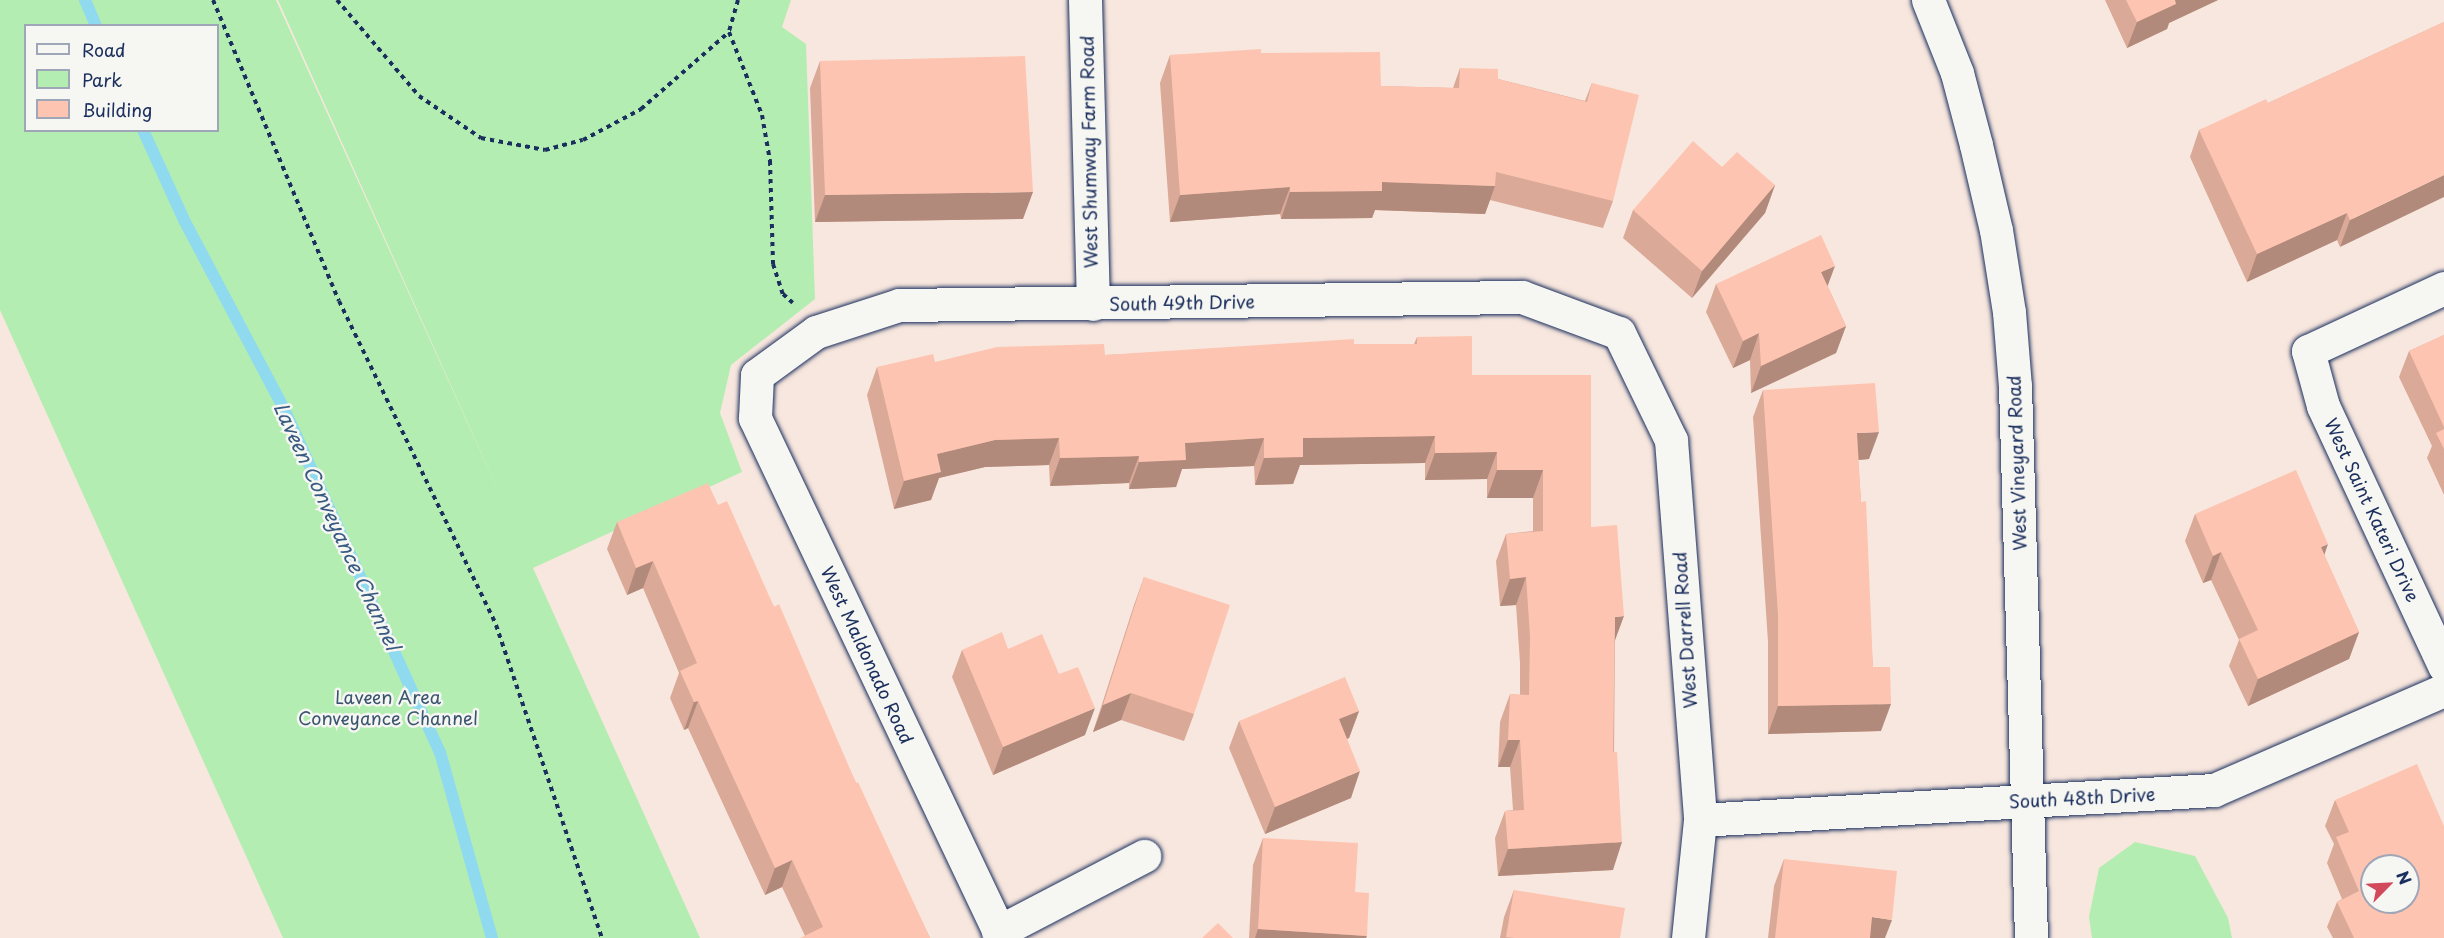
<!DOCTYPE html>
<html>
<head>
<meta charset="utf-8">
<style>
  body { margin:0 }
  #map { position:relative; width:2444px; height:938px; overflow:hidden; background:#f8e7de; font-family:"Playpen Sans",sans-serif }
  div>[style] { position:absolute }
  .green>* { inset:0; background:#b4edb1 }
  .stream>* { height:12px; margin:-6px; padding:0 6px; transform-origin:6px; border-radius:6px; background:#8fdaef }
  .path>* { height:4px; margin-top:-2px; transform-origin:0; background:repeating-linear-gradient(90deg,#1b2f5e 0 4.5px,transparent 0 9px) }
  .roads { filter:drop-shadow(0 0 2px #1b2f5e) drop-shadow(0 0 2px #1b2f5e) }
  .street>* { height:33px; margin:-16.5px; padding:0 16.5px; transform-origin:16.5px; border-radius:16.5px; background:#f6f6f2 }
  .secondary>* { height:33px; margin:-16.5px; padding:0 16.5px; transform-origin:16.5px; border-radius:16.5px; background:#f6f6f2 }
  .wall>* { inset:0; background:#daa998 }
  .shaded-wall>* { inset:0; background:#b18a7c }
  .building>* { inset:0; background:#fdc5b1 }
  span { translate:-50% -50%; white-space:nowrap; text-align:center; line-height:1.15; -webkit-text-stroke:5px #f6f6f2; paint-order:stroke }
  .street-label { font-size:18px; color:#1b2f5e }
  .park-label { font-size:18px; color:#3a556f }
  .water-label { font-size:20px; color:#385a82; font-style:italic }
  .legend { position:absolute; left:24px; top:24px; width:195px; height:108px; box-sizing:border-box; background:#f6f6f2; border:2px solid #9ea6b7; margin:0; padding:8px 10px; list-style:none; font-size:18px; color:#1b2f5e }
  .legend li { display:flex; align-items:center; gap:12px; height:30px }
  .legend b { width:30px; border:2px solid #9ea6b7 }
  .north { position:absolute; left:2360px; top:854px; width:60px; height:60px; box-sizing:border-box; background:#f6f6f2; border:2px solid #9ea6b7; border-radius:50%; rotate:66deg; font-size:16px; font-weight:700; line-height:24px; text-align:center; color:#1b2f5e }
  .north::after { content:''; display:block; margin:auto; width:21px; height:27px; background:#d1495b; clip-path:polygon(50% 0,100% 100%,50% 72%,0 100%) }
</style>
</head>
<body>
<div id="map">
  <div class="green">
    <i style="clip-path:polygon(evenodd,0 0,276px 0,506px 508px,278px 0,791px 0,782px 27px,806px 44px,815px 299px,731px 365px,720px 413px,742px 472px,533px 568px,700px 938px,283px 938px,0 310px,0 0,26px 26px,218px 26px,218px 130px,26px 130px,26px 26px)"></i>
    <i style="clip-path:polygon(2135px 842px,2195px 856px,2228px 918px,2232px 938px,2092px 938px,2089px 917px,2099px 868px)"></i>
  </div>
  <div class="stream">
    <i style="left:85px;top:0;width:28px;rotate:67deg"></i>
    <i style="left:143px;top:130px;width:99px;rotate:65.5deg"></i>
    <i style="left:184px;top:220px;width:216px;rotate:62.1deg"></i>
    <i style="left:285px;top:411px;width:375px;rotate:65.6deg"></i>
    <i style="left:440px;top:752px;width:193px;rotate:74.4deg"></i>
  </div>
  <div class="path">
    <i style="left:213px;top:0;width:326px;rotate:67.3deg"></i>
    <i style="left:339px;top:301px;width:360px;rotate:64.1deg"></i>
    <i style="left:496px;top:625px;width:330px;rotate:71.3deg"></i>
    <i style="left:337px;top:0;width:126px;rotate:49.5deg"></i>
    <i style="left:419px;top:96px;width:75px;rotate:34.1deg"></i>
    <i style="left:481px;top:138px;width:65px;rotate:10.6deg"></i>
    <i style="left:545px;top:150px;width:39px;rotate:-15deg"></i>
    <i style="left:583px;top:140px;width:66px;rotate:-28.1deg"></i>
    <i style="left:641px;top:109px;width:117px;rotate:-41.2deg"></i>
    <i style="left:738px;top:0;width:33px;rotate:106deg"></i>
    <i style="left:729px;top:32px;width:89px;rotate:68.3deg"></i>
    <i style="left:762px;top:115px;width:47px;rotate:80.1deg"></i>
    <i style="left:770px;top:161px;width:103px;rotate:88.3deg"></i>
    <i style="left:773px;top:264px;width:32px;rotate:72deg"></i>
    <i style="left:783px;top:294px;width:13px;rotate:42deg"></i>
  </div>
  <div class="roads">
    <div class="street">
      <i style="left:1085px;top:0;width:304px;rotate:88.5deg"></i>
      <i style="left:2444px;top:288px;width:150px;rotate:155.1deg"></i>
      <i style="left:2308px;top:351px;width:57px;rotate:74.7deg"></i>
      <i style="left:2323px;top:406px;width:287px;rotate:65deg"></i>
      <i style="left:1700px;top:820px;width:515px;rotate:-3.34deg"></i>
      <i style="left:2214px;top:790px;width:251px;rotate:-23.5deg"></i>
      <i style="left:998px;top:932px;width:165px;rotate:-27.5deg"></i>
      <i style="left:1002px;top:938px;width:576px;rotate:-115.41deg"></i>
      <i style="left:755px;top:418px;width:43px;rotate:-87.3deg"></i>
      <i style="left:757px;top:375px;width:73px;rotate:-36.1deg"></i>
      <i style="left:816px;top:332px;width:87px;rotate:-18deg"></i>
      <i style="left:899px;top:305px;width:623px;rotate:-0.74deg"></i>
      <i style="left:1522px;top:297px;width:103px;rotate:20.4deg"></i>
      <i style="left:1619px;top:333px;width:119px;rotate:64.1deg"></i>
      <i style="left:1671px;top:440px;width:381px;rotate:85.6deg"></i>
      <i style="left:1700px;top:820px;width:119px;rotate:95.8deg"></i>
    </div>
    <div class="secondary">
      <i style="left:1928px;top:0;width:79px;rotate:68.3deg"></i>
      <i style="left:1957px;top:73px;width:74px;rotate:75.2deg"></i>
      <i style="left:1976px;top:145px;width:87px;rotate:76.8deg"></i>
      <i style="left:1996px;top:230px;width:83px;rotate:81deg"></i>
      <i style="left:2009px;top:312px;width:74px;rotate:85.4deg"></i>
      <i style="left:2015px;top:386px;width:552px;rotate:88.34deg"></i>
    </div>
  </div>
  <div class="wall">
    <i style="clip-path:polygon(2105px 0,2218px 0,2169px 23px,2167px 29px,2127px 48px)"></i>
    <i style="clip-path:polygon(2444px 22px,2340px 247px,2337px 240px,2247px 282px,2190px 157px,2199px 130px,2268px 103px)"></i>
    <i style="clip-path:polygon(1261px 53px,1381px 86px,1453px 88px,1460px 68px,1498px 79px,1585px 101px,1592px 83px,1613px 201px,1603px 228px,1490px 200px,1485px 214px,1375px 210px,1372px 218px,1281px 219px,1280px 214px,1170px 222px,1160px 83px,1170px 55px)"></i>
    <i style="clip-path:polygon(820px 61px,1023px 219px,815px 222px,810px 88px)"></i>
    <i style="clip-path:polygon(1722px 167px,1775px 185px,1765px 213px,1692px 298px,1623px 238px,1633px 210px)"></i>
    <i style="clip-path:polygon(1716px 284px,1828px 287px,1846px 326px,1836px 353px,1751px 393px,1750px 360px,1733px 368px,1706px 312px)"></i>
    <i style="clip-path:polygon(2444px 335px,2444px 495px,2427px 458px,2432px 446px,2399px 377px,2409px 351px)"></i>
    <i style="clip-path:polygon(1417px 337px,1472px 375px,1591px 527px,1615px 642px,1613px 870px,1498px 876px,1495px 838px,1505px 811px,1513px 810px,1510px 767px,1498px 767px,1500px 722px,1510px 694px,1520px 695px,1520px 663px,1516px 605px,1500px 606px,1496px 561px,1506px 534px,1533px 531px,1533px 498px,1487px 498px,1487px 479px,1425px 480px,1425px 463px,1300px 465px,1293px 484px,1255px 485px,1254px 466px,1182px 469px,1176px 487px,1129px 489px,1129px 483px,1050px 486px,1049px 465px,985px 467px,939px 478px,931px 500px,894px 509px,867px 395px,877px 367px,935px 362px,1105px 355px,1354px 344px,1414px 344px)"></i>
    <i style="clip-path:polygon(1763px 390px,1869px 459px,1858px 460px,1873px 667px,1881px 731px,1768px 734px,1768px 642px,1753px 417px)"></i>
    <i style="clip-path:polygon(718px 505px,774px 607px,856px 783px,930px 938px,805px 936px,782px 887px,765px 895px,688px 728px,684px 730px,670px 698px,679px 673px,643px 588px,627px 595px,607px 549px,617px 522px)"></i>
    <i style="clip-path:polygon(2195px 514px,2324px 555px,2359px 632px,2349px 659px,2248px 706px,2229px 666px,2239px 640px,2211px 580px,2203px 583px,2185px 541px)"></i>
    <i style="clip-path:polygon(1144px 577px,1194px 714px,1184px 741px,1121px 720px,1093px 732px,1134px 605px)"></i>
    <i style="clip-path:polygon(1008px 649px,1085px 735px,993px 775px,952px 677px,962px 650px)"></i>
    <i style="clip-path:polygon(1359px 711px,1349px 738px,1347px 739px,1351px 798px,1265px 834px,1229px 748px,1239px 721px)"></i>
    <i style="clip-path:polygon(2335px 800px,2444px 938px,2333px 938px,2327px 927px,2337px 902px,2342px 899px,2327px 863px,2334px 844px,2325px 826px)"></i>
    <i style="clip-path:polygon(1263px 838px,1355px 892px,1366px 938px,1249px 938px,1253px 865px)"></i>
    <i style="clip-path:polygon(1784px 859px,1885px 938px,1768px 938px,1774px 886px)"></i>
    <i style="clip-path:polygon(1514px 890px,1620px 938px,1500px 938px,1504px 917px)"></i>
  </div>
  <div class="shaded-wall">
    <i style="clip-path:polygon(2174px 0,2218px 0,2169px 23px,2167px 29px,2127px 48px,2137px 22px)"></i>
    <i style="clip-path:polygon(2444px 175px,2444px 197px,2340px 247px,2350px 220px)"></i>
    <i style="clip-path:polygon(1382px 182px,1495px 186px,1485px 214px,1375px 210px,1372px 218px,1281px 219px,1290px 192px)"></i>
    <i style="clip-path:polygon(1775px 185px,1765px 213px,1692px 298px,1702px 271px)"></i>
    <i style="clip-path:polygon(1290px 187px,1280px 214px,1170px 222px,1180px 195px)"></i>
    <i style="clip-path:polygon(1033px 192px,1023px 219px,815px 222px,825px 195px)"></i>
    <i style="clip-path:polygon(2347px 213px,2337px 240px,2247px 282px,2257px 254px)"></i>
    <i style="clip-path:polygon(1835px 266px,1825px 293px,1821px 272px)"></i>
    <i style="clip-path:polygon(1846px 326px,1836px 353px,1751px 393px,1761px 366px)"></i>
    <i style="clip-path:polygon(1759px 333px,1750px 360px,1733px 368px,1743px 341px)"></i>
    <i style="clip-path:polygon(1879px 432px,1869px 459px,1847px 461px,1857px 433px)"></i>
    <i style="clip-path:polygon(1435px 436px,1425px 463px,1300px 465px,1293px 484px,1255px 485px,1264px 458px,1303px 438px)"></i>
    <i style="clip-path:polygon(1059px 438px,1049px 465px,985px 467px,939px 478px,931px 500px,894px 509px,904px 481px,937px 454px,995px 440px)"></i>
    <i style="clip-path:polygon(1264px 438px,1254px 466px,1182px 469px,1176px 487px,1129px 489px,1139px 462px,1185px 443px)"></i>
    <i style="clip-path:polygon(1497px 452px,1487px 479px,1425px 480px,1435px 453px)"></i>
    <i style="clip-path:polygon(1139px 456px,1129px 483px,1050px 486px,1060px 458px)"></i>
    <i style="clip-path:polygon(1497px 470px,1543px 470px,1533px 498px,1487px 498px)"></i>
    <i style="clip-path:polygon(2328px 544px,2319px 571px,2321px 547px)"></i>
    <i style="clip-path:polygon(2221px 552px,2211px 580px,2203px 583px,2213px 556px)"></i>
    <i style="clip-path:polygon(653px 561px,643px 588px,627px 595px,636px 568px)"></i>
    <i style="clip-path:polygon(1526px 577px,1516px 605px,1500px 606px,1510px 579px)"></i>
    <i style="clip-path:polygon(1624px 616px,1614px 643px,1615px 617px)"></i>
    <i style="clip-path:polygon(2359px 632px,2349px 659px,2248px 706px,2258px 679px)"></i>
    <i style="clip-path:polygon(1131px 693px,1121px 720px,1093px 732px,1103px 705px)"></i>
    <i style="clip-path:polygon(698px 701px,688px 728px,684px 730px,694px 702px)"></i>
    <i style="clip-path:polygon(1891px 704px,1881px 731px,1768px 734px,1778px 706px)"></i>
    <i style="clip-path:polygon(1095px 708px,1085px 735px,993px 775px,1003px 747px)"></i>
    <i style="clip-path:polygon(1359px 711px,1349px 738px,1329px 747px,1339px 719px)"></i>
    <i style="clip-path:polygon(1508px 740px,1520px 740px,1510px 767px,1498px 767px)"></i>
    <i style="clip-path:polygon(1360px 771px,1351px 798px,1265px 834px,1275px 807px)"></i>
    <i style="clip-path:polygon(1622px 842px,1613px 870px,1498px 876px,1508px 849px)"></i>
    <i style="clip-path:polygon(792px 860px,782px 887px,765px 895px,775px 868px)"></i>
    <i style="clip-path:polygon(1872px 917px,1892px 920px,1885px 938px,1864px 938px)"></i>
    <i style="clip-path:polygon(1258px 929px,1367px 936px,1366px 938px,1255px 938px)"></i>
  </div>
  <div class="building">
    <i style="clip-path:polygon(2126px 0,2175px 0,2176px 4px,2137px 22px)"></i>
    <i style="clip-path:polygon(2444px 22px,2444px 175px,2350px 220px,2347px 213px,2257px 254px,2199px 130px,2266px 99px,2268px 103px)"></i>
    <i style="clip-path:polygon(1261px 49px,1261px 53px,1380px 52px,1381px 86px,1459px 88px,1460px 68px,1498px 69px,1498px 79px,1587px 102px,1592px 83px,1639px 95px,1613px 201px,1496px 172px,1495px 186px,1382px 182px,1382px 191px,1290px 192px,1290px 187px,1180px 195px,1170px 55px)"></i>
    <i style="clip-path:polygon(1025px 56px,1033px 192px,825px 195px,820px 61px)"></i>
    <i style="clip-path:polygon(1693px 141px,1722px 167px,1737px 152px,1775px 185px,1702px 271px,1633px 210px)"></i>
    <i style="clip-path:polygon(1821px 235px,1835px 266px,1821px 272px,1846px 326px,1761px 366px,1759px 333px,1743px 341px,1716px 284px)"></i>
    <i style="clip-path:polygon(2444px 335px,2444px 427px,2409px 351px)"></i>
    <i style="clip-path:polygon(1472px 336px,1472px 375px,1591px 375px,1591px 527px,1617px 525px,1624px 616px,1615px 617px,1613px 752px,1617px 752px,1622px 842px,1508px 849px,1505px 811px,1524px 810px,1520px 740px,1508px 740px,1510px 694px,1529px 695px,1530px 636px,1526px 577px,1510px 579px,1506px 534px,1543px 531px,1543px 470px,1497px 470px,1497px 452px,1435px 453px,1435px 436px,1303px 438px,1303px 457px,1264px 458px,1264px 438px,1185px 443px,1186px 460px,1139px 462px,1139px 456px,1060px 458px,1059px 438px,995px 440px,937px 454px,941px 472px,904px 481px,877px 367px,933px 354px,935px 362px,997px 347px,1104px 344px,1105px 355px,1354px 339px,1354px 344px,1417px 344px,1417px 337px)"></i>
    <i style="clip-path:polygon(1875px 383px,1879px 432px,1857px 433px,1861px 502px,1866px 501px,1873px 667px,1890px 667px,1891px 704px,1778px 706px,1778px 615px,1763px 390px)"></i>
    <i style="clip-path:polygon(2444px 429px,2444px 449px,2436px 433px)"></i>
    <i style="clip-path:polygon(2296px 470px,2328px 544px,2321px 547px,2359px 632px,2258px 679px,2239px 639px,2258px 630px,2221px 552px,2213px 556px,2195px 514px)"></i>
    <i style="clip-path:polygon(708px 483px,718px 505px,727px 501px,774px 607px,779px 604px,856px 783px,858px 782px,930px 938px,800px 938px,823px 927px,792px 860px,775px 868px,698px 701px,694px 702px,680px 671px,697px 663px,653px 561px,636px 568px,617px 522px)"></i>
    <i style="clip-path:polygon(1144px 577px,1230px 605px,1194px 714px,1131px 693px,1103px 705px)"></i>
    <i style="clip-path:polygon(1002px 632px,1008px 649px,1042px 634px,1059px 674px,1078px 667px,1095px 708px,1003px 747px,962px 650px)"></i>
    <i style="clip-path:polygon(1345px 677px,1359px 711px,1339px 719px,1360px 771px,1275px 807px,1239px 721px)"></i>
    <i style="clip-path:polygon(evenodd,2417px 764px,2444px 826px,2444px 938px,2354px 938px,2337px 902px,2359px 891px,2336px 837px,2349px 832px,2335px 800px,2417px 764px,2372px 866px,2408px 866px,2408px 902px,2372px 902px,2372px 866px)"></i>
    <i style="clip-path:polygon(1263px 838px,1358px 843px,1355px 892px,1369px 893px,1367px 936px,1258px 929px)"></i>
    <i style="clip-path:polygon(1784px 859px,1897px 871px,1892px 920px,1872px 917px,1870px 938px,1775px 938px)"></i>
    <i style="clip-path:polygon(1514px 890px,1625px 908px,1620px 938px,1515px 938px,1506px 937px)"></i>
    <i style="clip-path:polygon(1218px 923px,1233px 938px,1202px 938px)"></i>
  </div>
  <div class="street-label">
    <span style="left:1089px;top:152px;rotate:-91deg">West Shumway Farm Road</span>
    <span style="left:1182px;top:303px;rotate:-1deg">South 49th Drive</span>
    <span style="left:2017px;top:463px;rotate:-92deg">West Vineyard Road</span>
    <span style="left:2372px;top:510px;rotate:65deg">West Saint Kateri Drive</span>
    <span style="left:1685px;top:630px;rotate:-94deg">West Darrell Road</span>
    <span style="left:867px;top:655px;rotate:65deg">West Maldonado Road</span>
    <span style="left:2082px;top:798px;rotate:-3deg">South 48th Drive</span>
  </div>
  <div class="park-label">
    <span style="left:388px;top:708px">Laveen Area<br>Conveyance Channel</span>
  </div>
  <div class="water-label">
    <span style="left:337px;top:526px;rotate:65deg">Laveen Conveyance Channel</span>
  </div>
  <ul class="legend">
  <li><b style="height:8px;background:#f6f6f2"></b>Road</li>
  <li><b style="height:16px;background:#b4edb1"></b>Park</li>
  <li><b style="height:16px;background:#fdc5b1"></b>Building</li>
  </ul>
  <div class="north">N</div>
</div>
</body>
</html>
